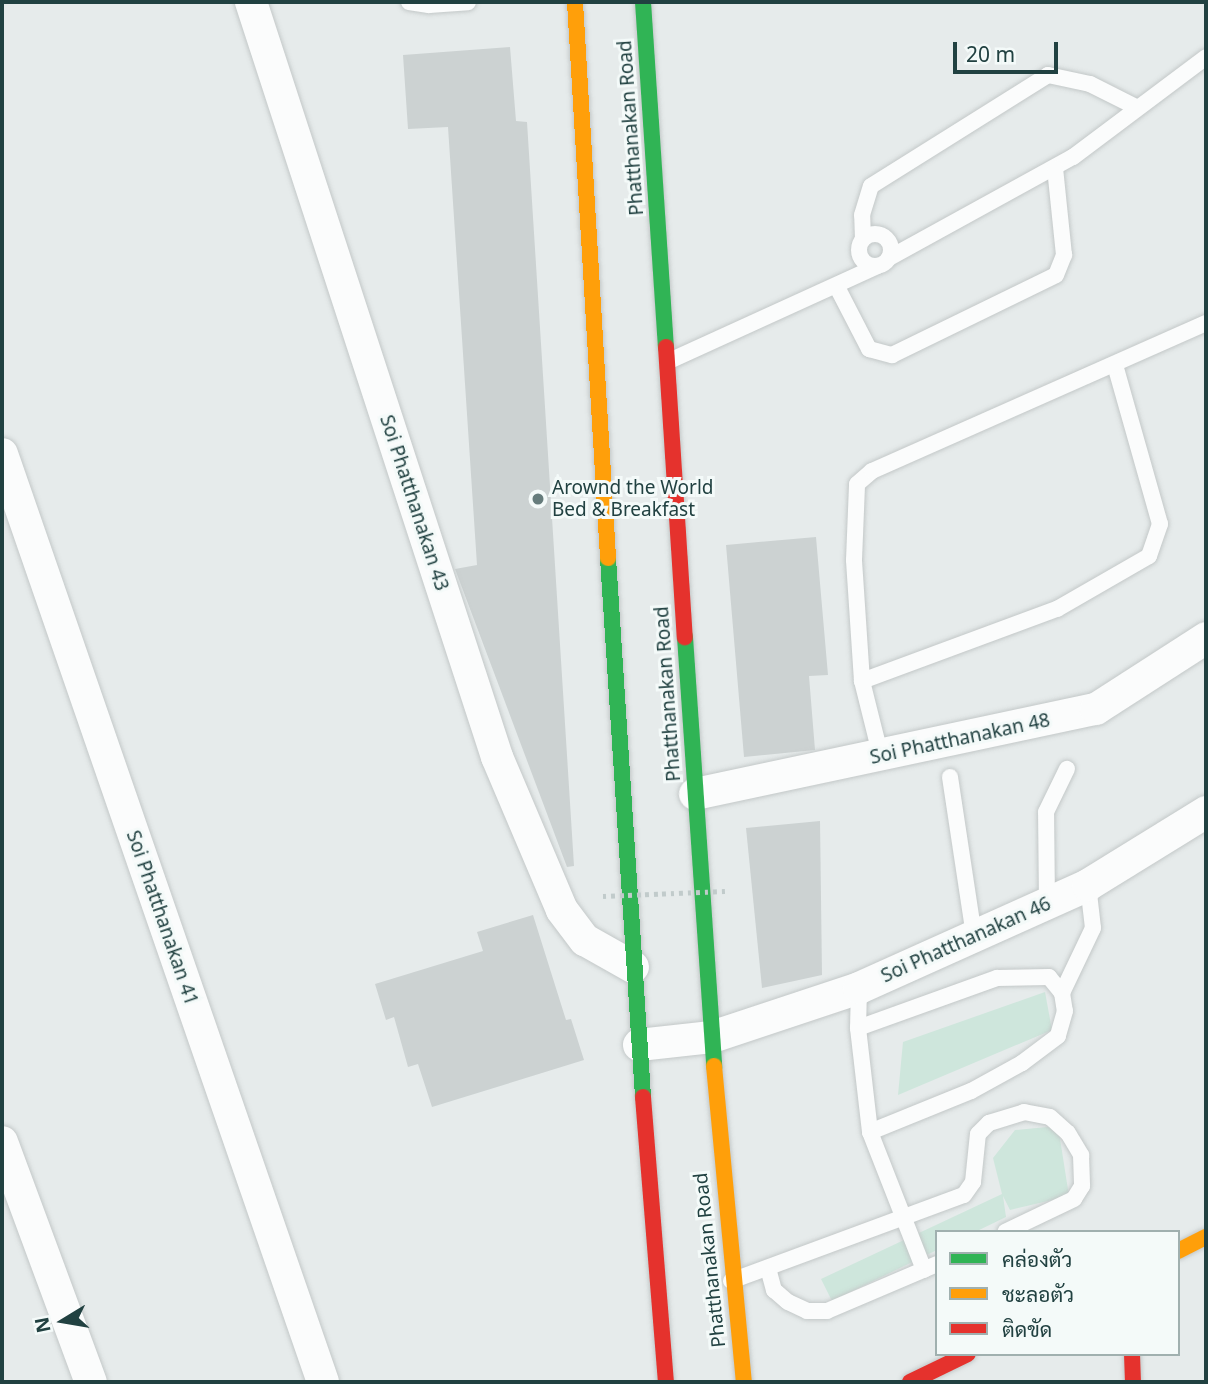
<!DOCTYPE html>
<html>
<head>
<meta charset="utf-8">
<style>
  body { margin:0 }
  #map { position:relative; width:1208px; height:1384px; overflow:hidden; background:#e6ebeb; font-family:"Noto Sans",Sarabun,sans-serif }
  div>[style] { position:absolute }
  .green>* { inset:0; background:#cee6dc }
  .building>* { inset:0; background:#ccd2d2 }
  .roads { filter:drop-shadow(0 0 2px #c3c8c8) drop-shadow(0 0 2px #c3c8c8) }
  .lane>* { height:16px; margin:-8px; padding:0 8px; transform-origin:8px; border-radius:8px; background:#fbfcfc }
  .lane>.ring { margin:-8px; padding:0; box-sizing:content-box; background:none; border:16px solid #fbfcfc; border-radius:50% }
  .street>* { height:32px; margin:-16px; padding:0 16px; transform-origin:16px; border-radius:16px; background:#fbfcfc }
  .fast>* { height:16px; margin:-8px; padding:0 8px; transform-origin:8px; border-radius:8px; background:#30b455 }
  .slow>* { height:16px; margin:-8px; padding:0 8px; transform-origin:8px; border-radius:8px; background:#ff9f0a }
  .jam>* { height:16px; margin:-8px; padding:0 8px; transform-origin:8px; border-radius:8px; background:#e5322d }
  .path-bridge>* { height:4.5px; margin-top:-2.25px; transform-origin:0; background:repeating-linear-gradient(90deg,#c1cbcb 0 3.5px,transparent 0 8.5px) }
  .dots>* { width:19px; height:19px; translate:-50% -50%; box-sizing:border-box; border:4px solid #f4faf9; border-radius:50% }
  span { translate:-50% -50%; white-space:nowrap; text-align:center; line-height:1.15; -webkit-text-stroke:6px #f4faf9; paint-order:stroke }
  .street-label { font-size:19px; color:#214141 }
  .poi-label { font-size:19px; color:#214141 }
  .left { translate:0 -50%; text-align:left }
  .frame { position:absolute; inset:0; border:4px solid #214141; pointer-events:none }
  .legend { position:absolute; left:935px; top:1230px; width:245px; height:126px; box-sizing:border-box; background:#f4faf9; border:2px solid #a0b0af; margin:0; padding:9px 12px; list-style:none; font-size:21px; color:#214141 }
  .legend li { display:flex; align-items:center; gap:14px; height:35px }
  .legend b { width:35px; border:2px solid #a0b0af }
  .north { position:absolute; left:28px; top:1286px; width:70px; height:70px; -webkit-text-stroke:5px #f4faf9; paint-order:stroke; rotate:259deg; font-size:19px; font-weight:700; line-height:28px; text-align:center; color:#214141 }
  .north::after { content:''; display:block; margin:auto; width:24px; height:32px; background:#214141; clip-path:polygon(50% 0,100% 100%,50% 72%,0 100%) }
  .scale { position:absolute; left:953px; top:42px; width:105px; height:32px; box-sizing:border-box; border:4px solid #214141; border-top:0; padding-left:9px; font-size:21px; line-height:24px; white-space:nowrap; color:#214141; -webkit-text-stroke:5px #f4faf9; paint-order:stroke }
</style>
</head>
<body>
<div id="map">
  <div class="green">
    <i style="clip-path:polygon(1045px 992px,1052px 1030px,898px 1095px,903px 1042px)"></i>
    <i style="clip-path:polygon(1058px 1126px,1069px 1196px,1010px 1210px,1003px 1196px,1006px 1217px,975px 1232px,937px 1232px,937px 1250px,832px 1301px,821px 1279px,1002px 1194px,993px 1158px,1015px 1130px)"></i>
  </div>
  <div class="building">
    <i style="clip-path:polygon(510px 47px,516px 121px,527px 122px,574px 866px,567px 867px,455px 569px,477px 565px,448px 127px,408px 129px,403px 55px)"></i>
    <i style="clip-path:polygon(816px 537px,828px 675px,809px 676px,815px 750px,744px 757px,726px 545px)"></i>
    <i style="clip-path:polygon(820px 821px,822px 975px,762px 988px,746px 828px)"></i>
    <i style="clip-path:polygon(533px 915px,566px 1020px,571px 1019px,584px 1060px,432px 1107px,418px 1064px,408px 1067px,394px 1017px,386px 1020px,375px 984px,483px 951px,477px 932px)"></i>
  </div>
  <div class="roads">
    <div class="lane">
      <i style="left:409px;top:2px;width:20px;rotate:9deg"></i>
      <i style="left:429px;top:5px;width:39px;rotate:-4deg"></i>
      <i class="ring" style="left:859px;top:234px;width:16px;height:16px"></i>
      <i style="left:863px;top:239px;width:24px;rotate:-92deg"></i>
      <i style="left:862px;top:215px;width:30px;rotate:-73deg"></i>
      <i style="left:871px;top:186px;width:209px;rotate:-32.1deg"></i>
      <i style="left:1048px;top:75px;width:43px;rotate:12.1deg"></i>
      <i style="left:1090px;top:84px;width:51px;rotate:26.6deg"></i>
      <i style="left:889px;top:258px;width:210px;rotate:-28.8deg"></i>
      <i style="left:1073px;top:157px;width:166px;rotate:-36.9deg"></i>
      <i style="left:837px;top:287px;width:70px;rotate:62.7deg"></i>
      <i style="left:869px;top:349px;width:24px;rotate:15deg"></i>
      <i style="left:892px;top:355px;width:182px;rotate:-26deg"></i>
      <i style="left:1056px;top:275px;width:22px;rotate:-68deg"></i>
      <i style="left:1064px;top:255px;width:87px;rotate:-95.9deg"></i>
      <i style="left:667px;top:362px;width:232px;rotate:-24.5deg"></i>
      <i style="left:862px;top:681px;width:208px;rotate:-20.3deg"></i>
      <i style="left:1057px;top:609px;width:106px;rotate:-29.9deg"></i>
      <i style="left:1149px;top:556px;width:34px;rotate:-71deg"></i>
      <i style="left:1160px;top:524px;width:165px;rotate:-105.8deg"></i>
      <i style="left:881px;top:757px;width:78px;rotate:-104deg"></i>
      <i style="left:862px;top:681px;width:121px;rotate:-93.8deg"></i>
      <i style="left:854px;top:560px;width:76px;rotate:-87.7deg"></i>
      <i style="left:857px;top:484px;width:20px;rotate:-41deg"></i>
      <i style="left:872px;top:471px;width:365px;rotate:-23.9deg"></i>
      <i style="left:950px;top:777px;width:161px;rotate:81.4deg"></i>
      <i style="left:1047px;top:903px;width:91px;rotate:-90.6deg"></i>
      <i style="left:1046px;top:812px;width:48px;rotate:-64deg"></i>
      <i style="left:859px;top:988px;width:40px;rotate:91.4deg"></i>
      <i style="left:858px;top:1028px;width:105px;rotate:83.4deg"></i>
      <i style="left:870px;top:1132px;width:148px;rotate:68.6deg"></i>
      <i style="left:1062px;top:993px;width:72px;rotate:-64.5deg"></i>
      <i style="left:1093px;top:928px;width:43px;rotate:-96.6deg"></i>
      <i style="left:858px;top:1028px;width:148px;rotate:-19.8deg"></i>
      <i style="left:997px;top:978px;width:52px;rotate:-1.1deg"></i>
      <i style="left:1049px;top:977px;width:21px;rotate:51deg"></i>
      <i style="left:1062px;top:993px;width:18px;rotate:81deg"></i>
      <i style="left:1065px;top:1011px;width:26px;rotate:106deg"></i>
      <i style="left:1058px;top:1036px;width:45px;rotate:143.1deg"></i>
      <i style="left:1022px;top:1063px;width:58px;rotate:151.2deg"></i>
      <i style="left:971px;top:1091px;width:109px;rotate:157.9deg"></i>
      <i style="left:768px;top:1268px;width:23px;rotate:75deg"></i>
      <i style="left:774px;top:1290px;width:18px;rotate:41deg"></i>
      <i style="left:788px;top:1302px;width:21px;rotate:25deg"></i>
      <i style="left:807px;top:1311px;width:20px"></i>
      <i style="left:827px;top:1311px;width:120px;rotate:-23.1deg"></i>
      <i style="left:731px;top:1281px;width:248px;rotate:-20.3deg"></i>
      <i style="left:964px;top:1195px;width:16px;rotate:-55deg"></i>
      <i style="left:973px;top:1182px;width:48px;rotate:-84.1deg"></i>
      <i style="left:978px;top:1134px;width:16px;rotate:-45deg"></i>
      <i style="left:989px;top:1123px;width:37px;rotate:-17deg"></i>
      <i style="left:1024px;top:1112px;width:26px;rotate:11deg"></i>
      <i style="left:1050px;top:1117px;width:24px;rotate:42deg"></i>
      <i style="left:1068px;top:1133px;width:26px;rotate:59deg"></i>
      <i style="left:1081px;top:1155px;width:31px;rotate:88deg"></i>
      <i style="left:1082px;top:1186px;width:15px;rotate:122deg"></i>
      <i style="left:1074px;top:1199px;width:76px;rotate:154.4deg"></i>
    </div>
    <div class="street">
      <i style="left:251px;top:2px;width:794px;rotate:71.95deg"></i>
      <i style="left:497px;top:757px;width:166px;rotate:67deg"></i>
      <i style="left:562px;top:910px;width:38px;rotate:53deg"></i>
      <i style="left:585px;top:940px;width:55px;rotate:29.4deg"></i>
      <i style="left:2px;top:454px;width:982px;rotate:70.92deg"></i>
      <i style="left:695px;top:794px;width:410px;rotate:-12deg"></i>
      <i style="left:1096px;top:709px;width:131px;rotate:-32.8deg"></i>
      <i style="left:639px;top:1045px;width:73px;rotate:-6.3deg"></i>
      <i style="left:712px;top:1037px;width:155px;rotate:-18.4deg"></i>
      <i style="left:859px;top:988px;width:251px;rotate:-24.2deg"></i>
      <i style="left:1088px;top:885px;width:139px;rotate:-31.7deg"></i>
      <i style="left:2px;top:1142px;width:256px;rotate:69.7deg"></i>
    </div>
    <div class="fast">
      <i style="left:643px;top:2px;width:346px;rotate:86.2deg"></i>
      <i style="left:608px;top:558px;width:540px;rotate:86.28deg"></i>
      <i style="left:685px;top:637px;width:430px;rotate:86.1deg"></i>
    </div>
    <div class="slow">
      <i style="left:575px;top:2px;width:557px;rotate:86.6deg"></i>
      <i style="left:714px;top:1066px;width:317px;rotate:84.6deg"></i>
      <i style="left:1178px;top:1251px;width:31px;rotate:-27deg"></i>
    </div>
    <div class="jam">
      <i style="left:666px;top:347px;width:291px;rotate:86.3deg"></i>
      <i style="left:643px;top:1097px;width:286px;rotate:85.4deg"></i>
      <i style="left:1132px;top:1354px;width:28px;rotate:88deg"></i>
      <i style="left:910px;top:1382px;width:64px;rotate:-25.8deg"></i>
    </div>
  </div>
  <div class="path-bridge">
    <i style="left:603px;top:896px;width:122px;rotate:-2.3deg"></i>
  </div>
  <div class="dots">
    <i style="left:538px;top:499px;background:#667c7c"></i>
  </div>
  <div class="street-label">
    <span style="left:631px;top:128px;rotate:-94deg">Phatthanakan Road</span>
    <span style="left:414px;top:503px;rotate:72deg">Soi Phatthanakan 43</span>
    <span style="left:668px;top:694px;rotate:-94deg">Phatthanakan Road</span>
    <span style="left:960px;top:739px;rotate:-12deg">Soi Phatthanakan 48</span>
    <span style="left:162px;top:918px;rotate:71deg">Soi Phatthanakan 41</span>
    <span style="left:966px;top:940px;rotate:-24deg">Soi Phatthanakan 46</span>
    <span style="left:710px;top:1260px;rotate:-96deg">Phatthanakan Road</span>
  </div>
  <div class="poi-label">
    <span class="left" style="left:552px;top:499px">Arownd the World<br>Bed &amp; Breakfast</span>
  </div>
  <div class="frame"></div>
  <ul class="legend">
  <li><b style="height:9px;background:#30b455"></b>คล่องตัว</li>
  <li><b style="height:9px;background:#ff9f0a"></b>ชะลอตัว</li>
  <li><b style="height:9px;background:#e5322d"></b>ติดขัด</li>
  </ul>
  <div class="north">N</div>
  <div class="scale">20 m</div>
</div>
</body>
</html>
